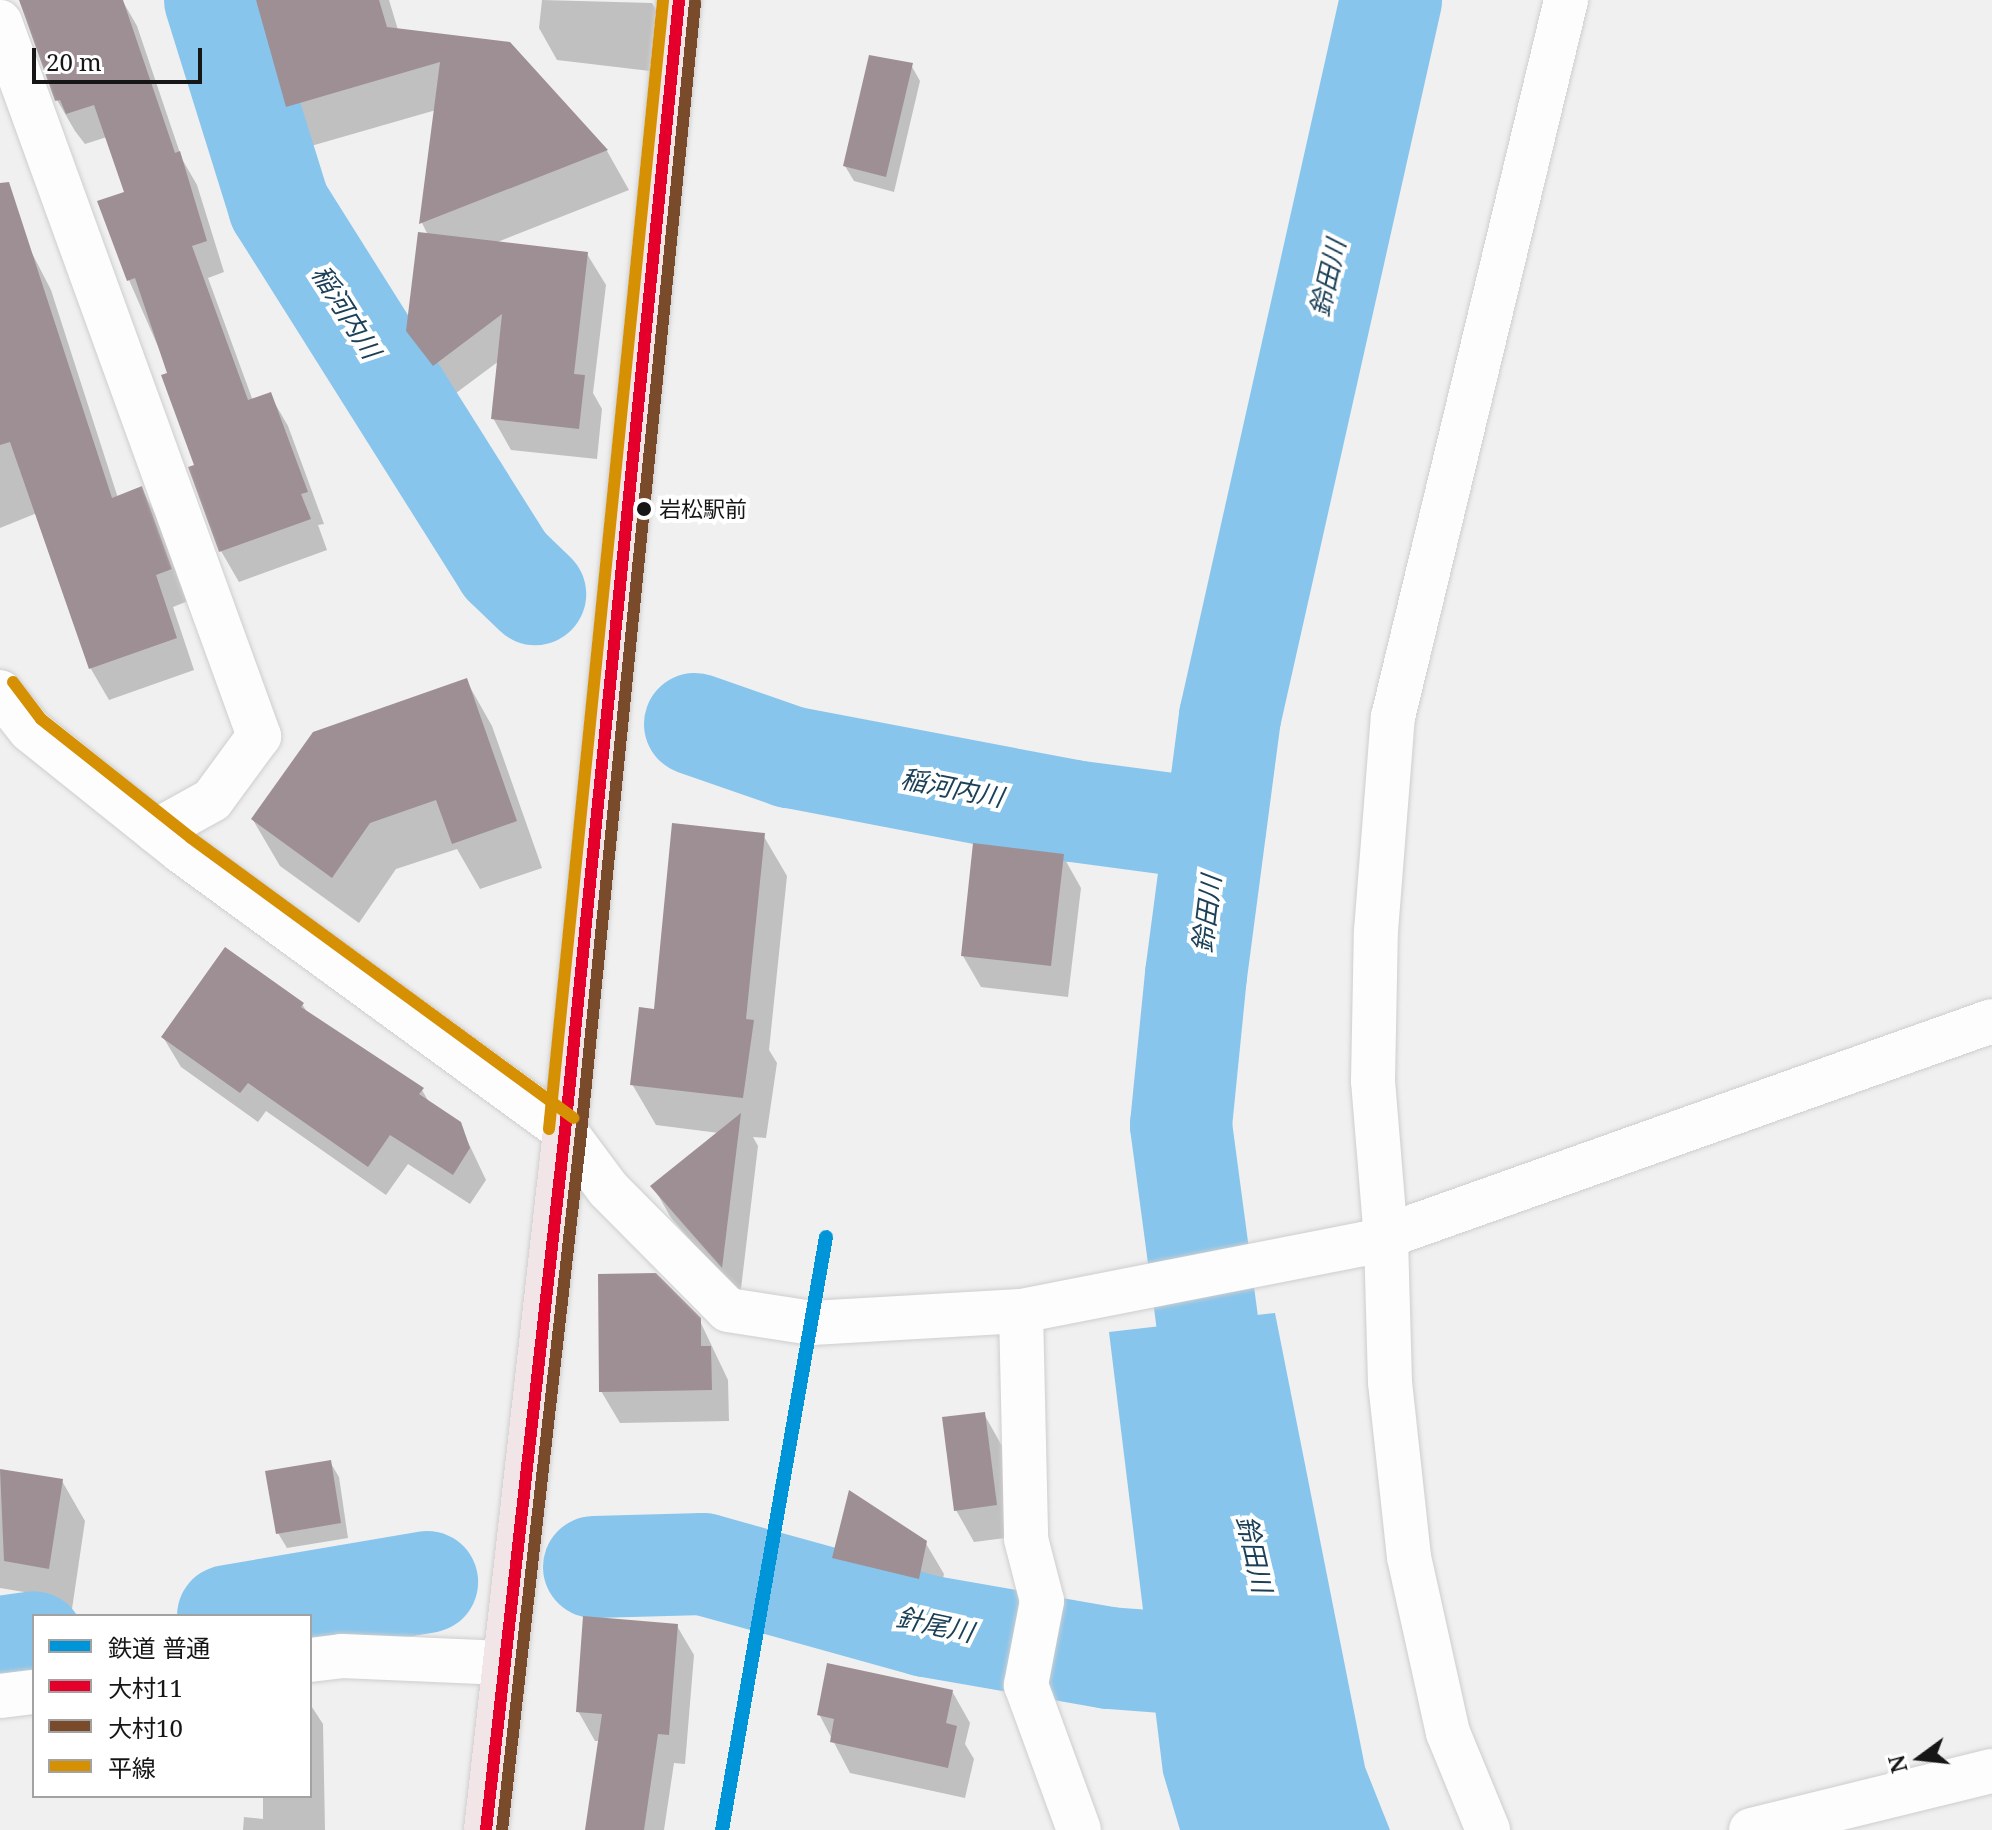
<!DOCTYPE html>
<html>
<head>
<meta charset="utf-8">
<style>
  body { margin:0 }
  #map { position:relative; width:1992px; height:1830px; overflow:hidden; background:#f0f0f0; font-family:"Noto Serif","Noto Sans JP",serif }
  div>[style] { position:absolute }
  .water>* { inset:0; background:#88c5ec }
  .shadow>* { inset:0; background:#0003 }
  .river>* { height:102px; margin:-51px; padding:0 51px; transform-origin:51px; border-radius:51px; background:#88c5ec }
  .building>* { inset:0; background:#9e8f95 }
  .roads { filter:drop-shadow(0 0 2px #cecece) drop-shadow(0 0 2px #cecece) }
  .minor>* { height:44px; margin:-22px; padding:0 22px; transform-origin:22px; border-radius:22px; background:#fdfdfd }
  .highway>* { height:44px; margin:-22px; padding:0 22px; transform-origin:22px; border-radius:22px; background:#f1e5e8 }
  .bus-1>* { height:12px; margin:-6px; padding:0 6px; transform-origin:6px; border-radius:6px; background:#e4002b }
  .bus-2>* { height:12px; margin:-6px; padding:0 6px; transform-origin:6px; border-radius:6px; background:#7a4b2a }
  .bus-3>* { height:12px; margin:-6px; padding:0 6px; transform-origin:6px; border-radius:6px; background:#d59003 }
  .rail-1>* { height:14px; margin:-7px; padding:0 7px; transform-origin:7px; border-radius:7px; background:#0095d9 }
  .dots>* { width:22px; height:22px; translate:-50% -50%; box-sizing:border-box; border:4px solid #fff; border-radius:50% }
  span { translate:-50% -50%; white-space:nowrap; text-align:center; line-height:1.15; -webkit-text-stroke:8px #fff; paint-order:stroke }
  .bus-label { font-size:22px; color:#161617 }
  .left { translate:0 -50%; text-align:left }
  .water-label { font-size:26px; color:#1b4057; font-style:italic }
  .legend { position:absolute; left:32px; top:1614px; width:280px; height:184px; box-sizing:border-box; background:#fff; border:2px solid #a2a2a2; margin:0; padding:10px 14px; list-style:none; font-size:24px; color:#161617 }
  .legend li { display:flex; align-items:center; gap:16px; height:40px }
  .legend b { width:40px; border:2px solid #a2a2a2 }
  .north { position:absolute; left:1880px; top:1718px; width:80px; height:80px; -webkit-text-stroke:6px #fff; paint-order:stroke; rotate:255deg; font-size:22px; font-weight:700; line-height:32px; text-align:center; color:#161617 }
  .north::after { content:''; display:block; margin:auto; width:28px; height:36px; background:#161617; clip-path:polygon(50% 0,100% 100%,50% 72%,0 100%) }
  .scale { position:absolute; left:32px; top:48px; width:170px; height:36px; box-sizing:border-box; border:4px solid #161617; border-top:0; padding-left:10px; font-size:24px; line-height:28px; white-space:nowrap; color:#161617; -webkit-text-stroke:6px #fff; paint-order:stroke }
</style>
</head>
<body>
<div id="map">
  <div class="water">
    <i style="clip-path:polygon(1275px 1313px,1365px 1767px,1390px 1830px,1180px 1830px,1163px 1773px,1109px 1332px)"></i>
  </div>
  <div class="shadow">
    <i style="clip-path:polygon(22px 0,122px 0,137px 26px,182px 159px,197px 185px,224px 272px,208px 278px,253px 401px,270px 395px,288px 426px,324px 524px,318px 525px,327px 550px,239px 582px,221px 551px,170px 374px,129px 280px,126px 193px,107px 137px,85px 144px,75px 131px,57px 100px)"></i>
    <i style="clip-path:polygon(258px 0,389px 0,398px 30px,509px 44px,607px 151px,629px 190px,495px 243px,587px 254px,606px 285px,593px 393px,602px 409px,597px 459px,511px 450px,493px 418px,499px 361px,452px 396px,427px 363px,408px 330px,428px 235px,422px 223px,436px 110px,311px 146px,288px 106px)"></i>
    <i style="clip-path:polygon(542px 0,652px 3px,671px 35px,667px 73px,557px 60px,539px 28px)"></i>
    <i style="clip-path:polygon(911px 65px,920px 81px,894px 192px,854px 181px,845px 166px)"></i>
    <i style="clip-path:polygon(0 191px,51px 290px,118px 498px,141px 488px,159px 520px,188px 601px,173px 607px,194px 670px,109px 700px,91px 669px,37px 513px,0 528px)"></i>
    <i style="clip-path:polygon(466px 680px,492px 726px,542px 868px,480px 889px,457px 849px,396px 869px,359px 923px,280px 866px,253px 820px)"></i>
    <i style="clip-path:polygon(763px 835px,787px 876px,769px 1050px,777px 1063px,766px 1138px,753px 1137px,758px 1146px,740px 1297px,671px 1218px,653px 1186px,719px 1133px,656px 1125px,632px 1084px,656px 1011px)"></i>
    <i style="clip-path:polygon(1063px 856px,1081px 888px,1068px 997px,981px 987px,963px 956px)"></i>
    <i style="clip-path:polygon(302px 1004px,309px 1015px,422px 1090px,430px 1104px,459px 1123px,486px 1180px,470px 1204px,408px 1164px,386px 1195px,266px 1111px,258px 1122px,181px 1067px,163px 1037px)"></i>
    <i style="clip-path:polygon(699px 1319px,728px 1380px,729px 1421px,620px 1423px,601px 1391px)"></i>
    <i style="clip-path:polygon(984px 1414px,1002px 1446px,1013px 1537px,974px 1542px,956px 1510px)"></i>
    <i style="clip-path:polygon(330px 1462px,339px 1477px,348px 1538px,287px 1548px,278px 1533px)"></i>
    <i style="clip-path:polygon(0 1471px,62px 1481px,85px 1521px,72px 1609px,30px 1602px,24px 1592px,0 1588px)"></i>
    <i style="clip-path:polygon(925px 1542px,944px 1574px,936px 1610px,853px 1590px,834px 1558px)"></i>
    <i style="clip-path:polygon(677px 1626px,694px 1655px,685px 1764px,674px 1763px,664px 1830px,587px 1830px,600px 1741px,595px 1741px,578px 1711px)"></i>
    <i style="clip-path:polygon(952px 1691px,970px 1723px,965px 1744px,974px 1759px,965px 1798px,850px 1773px,819px 1714px)"></i>
    <i style="clip-path:polygon(310px 1704px,323px 1724px,325px 1830px,243px 1830px,244px 1817px,263px 1819px,263px 1796px,310px 1796px)"></i>
  </div>
  <div class="river">
    <i style="left:215px;top:0;width:216px;rotate:72.7deg"></i>
    <i style="left:279px;top:206px;width:424px;rotate:57.8deg"></i>
    <i style="left:505px;top:565px;width:42px;rotate:44deg"></i>
    <i style="left:695px;top:724px;width:101px;rotate:19.2deg"></i>
    <i style="left:790px;top:757px;width:288px;rotate:10.8deg"></i>
    <i style="left:1073px;top:811px;width:143px;rotate:7.6deg"></i>
    <i style="left:1231px;top:1458px;width:65px;rotate:-102.5deg"></i>
    <i style="left:1217px;top:1395px;width:272px;rotate:-97.6deg"></i>
    <i style="left:1181px;top:1125px;width:151px;rotate:-84.3deg"></i>
    <i style="left:1196px;top:975px;width:260px;rotate:-82.5deg"></i>
    <i style="left:1230px;top:717px;width:735px;rotate:-77.34deg"></i>
    <i style="left:594px;top:1567px;width:109px;rotate:-1.6deg"></i>
    <i style="left:703px;top:1564px;width:231px;rotate:15.5deg"></i>
    <i style="left:926px;top:1626px;width:186px;rotate:9.9deg"></i>
    <i style="left:1109px;top:1658px;width:172px;rotate:4.3deg"></i>
    <i style="left:228px;top:1616px;width:202px;rotate:-9.7deg"></i>
    <i style="left:0;top:1647px;width:34px;rotate:-8deg"></i>
  </div>
  <div class="building">
    <i style="clip-path:polygon(19px 0,123px 0,175px 153px,180px 151px,207px 241px,192px 246px,248px 400px,271px 392px,308px 492px,301px 494px,311px 519px,219px 552px,188px 467px,194px 465px,161px 375px,167px 373px,135px 278px,127px 281px,97px 201px,124px 192px,94px 105px,66px 114px,60px 100px,55px 101px)"></i>
    <i style="clip-path:polygon(256px 0,379px 0,387px 27px,510px 42px,608px 150px,419px 224px,440px 62px,286px 107px)"></i>
    <i style="clip-path:polygon(869px 55px,913px 63px,886px 177px,843px 166px)"></i>
    <i style="clip-path:polygon(9px 182px,112px 498px,142px 486px,172px 569px,156px 575px,177px 638px,89px 669px,10px 442px,0 445px,0 183px)"></i>
    <i style="clip-path:polygon(418px 232px,588px 252px,574px 374px,585px 375px,579px 429px,491px 419px,502px 314px,433px 366px,406px 331px)"></i>
    <i style="clip-path:polygon(467px 678px,517px 821px,452px 844px,436px 800px,370px 823px,332px 878px,251px 819px,313px 732px)"></i>
    <i style="clip-path:polygon(672px 823px,765px 833px,746px 1019px,754px 1020px,743px 1098px,630px 1085px,639px 1007px,654px 1009px)"></i>
    <i style="clip-path:polygon(973px 843px,1064px 854px,1051px 966px,961px 956px)"></i>
    <i style="clip-path:polygon(225px 947px,304px 1003px,301px 1007px,424px 1088px,419px 1094px,461px 1122px,470px 1148px,453px 1175px,390px 1135px,368px 1167px,248px 1083px,240px 1093px,161px 1037px)"></i>
    <i style="clip-path:polygon(741px 1113px,722px 1268px,650px 1186px)"></i>
    <i style="clip-path:polygon(656px 1273px,701px 1318px,701px 1346px,711px 1346px,712px 1390px,599px 1392px,598px 1274px)"></i>
    <i style="clip-path:polygon(985px 1412px,997px 1505px,954px 1511px,942px 1417px)"></i>
    <i style="clip-path:polygon(331px 1460px,341px 1523px,276px 1534px,265px 1471px)"></i>
    <i style="clip-path:polygon(0 1469px,63px 1479px,49px 1569px,4px 1561px)"></i>
    <i style="clip-path:polygon(849px 1490px,927px 1541px,919px 1579px,832px 1558px)"></i>
    <i style="clip-path:polygon(583px 1616px,678px 1624px,669px 1735px,658px 1734px,644px 1830px,585px 1830px,602px 1714px,576px 1712px)"></i>
    <i style="clip-path:polygon(827px 1663px,953px 1690px,946px 1723px,957px 1726px,948px 1768px,830px 1742px,834px 1719px,817px 1715px)"></i>
  </div>
  <div class="roads">
    <div class="minor">
      <i style="left:0;top:22px;width:760px;rotate:70.06deg"></i>
      <i style="left:259px;top:736px;width:79px;rotate:126.3deg"></i>
      <i style="left:212px;top:800px;width:64px;rotate:151deg"></i>
      <i style="left:0;top:692px;width:48px;rotate:51.7deg"></i>
      <i style="left:30px;top:730px;width:193px;rotate:38.7deg"></i>
      <i style="left:181px;top:851px;width:475px;rotate:36.1deg"></i>
      <i style="left:565px;top:1131px;width:72px;rotate:53.4deg"></i>
      <i style="left:608px;top:1189px;width:170px;rotate:45.2deg"></i>
      <i style="left:728px;top:1310px;width:85px;rotate:8.8deg"></i>
      <i style="left:812px;top:1323px;width:209px;rotate:-3.3deg"></i>
      <i style="left:1021px;top:1311px;width:349px;rotate:-11.1deg"></i>
      <i style="left:1364px;top:1244px;width:666px;rotate:-19.55deg"></i>
      <i style="left:1021px;top:1311px;width:228px;rotate:88.7deg"></i>
      <i style="left:1026px;top:1539px;width:64px;rotate:75.5deg"></i>
      <i style="left:1042px;top:1601px;width:86px;rotate:100.8deg"></i>
      <i style="left:1026px;top:1685px;width:154px;rotate:69.9deg"></i>
      <i style="left:310px;top:1660px;width:32px;rotate:-7deg"></i>
      <i style="left:342px;top:1656px;width:162px;rotate:2.5deg"></i>
      <i style="left:0;top:1696px;width:34px;rotate:-7deg"></i>
      <i style="left:1488px;top:1830px;width:105px;rotate:-112.4deg"></i>
      <i style="left:1448px;top:1733px;width:180px;rotate:-102.5deg"></i>
      <i style="left:1409px;top:1557px;width:176px;rotate:-96.2deg"></i>
      <i style="left:1390px;top:1382px;width:143px;rotate:-91.6deg"></i>
      <i style="left:1386px;top:1239px;width:159px;rotate:-94.7deg"></i>
      <i style="left:1373px;top:1081px;width:150px;rotate:-88.9deg"></i>
      <i style="left:1376px;top:931px;width:215px;rotate:-85.5deg"></i>
      <i style="left:1393px;top:717px;width:738px;rotate:-76.43deg"></i>
      <i style="left:1751px;top:1830px;width:248px;rotate:-13.8deg"></i>
    </div>
    <div class="highway">
      <i style="left:486px;top:1830px;width:703px;rotate:-83.55deg"></i>
      <i style="left:565px;top:1131px;width:1137px;rotate:-84.24deg"></i>
    </div>
  </div>
  <div class="bus-1">
    <i style="left:486px;top:1830px;width:703px;rotate:-83.55deg"></i>
    <i style="left:565px;top:1131px;width:1137px;rotate:-84.24deg"></i>
  </div>
  <div class="bus-2">
    <i style="left:502px;top:1830px;width:701px;rotate:-83.53deg"></i>
    <i style="left:581px;top:1133px;width:1137px;rotate:-84.24deg"></i>
  </div>
  <div class="bus-3">
    <i style="left:13px;top:682px;width:46px;rotate:52.9deg"></i>
    <i style="left:41px;top:719px;width:191px;rotate:38.4deg"></i>
    <i style="left:191px;top:838px;width:474px;rotate:36.2deg"></i>
    <i style="left:549px;top:1129px;width:1135px;rotate:-84.23deg"></i>
  </div>
  <div class="rail-1">
    <i style="left:722px;top:1830px;width:602px;rotate:-80.05deg"></i>
  </div>
  <div class="dots">
    <i style="left:644px;top:509px;background:#161617"></i>
  </div>
  <div class="bus-label">
    <span class="left" style="left:659px;top:509px">岩松駅前</span>
  </div>
  <div class="water-label">
    <span style="left:1328px;top:278px;rotate:-77deg">鈴田川</span>
    <span style="left:346px;top:312px;rotate:58deg">稲河内川</span>
    <span style="left:952px;top:788px;rotate:11deg">稲河内川</span>
    <span style="left:1207px;top:914px;rotate:-83deg">鈴田川</span>
    <span style="left:1254px;top:1554px;rotate:77deg">鈴田川</span>
    <span style="left:935px;top:1625px;rotate:12deg">針尾川</span>
  </div>
  <ul class="legend">
  <li><b style="height:10px;background:#0095d9"></b>鉄道 普通</li>
  <li><b style="height:10px;background:#e4002b"></b>大村11</li>
  <li><b style="height:10px;background:#7a4b2a"></b>大村10</li>
  <li><b style="height:10px;background:#d59003"></b>平線</li>
  </ul>
  <div class="north">N</div>
  <div class="scale">20 m</div>
</div>
</body>
</html>
